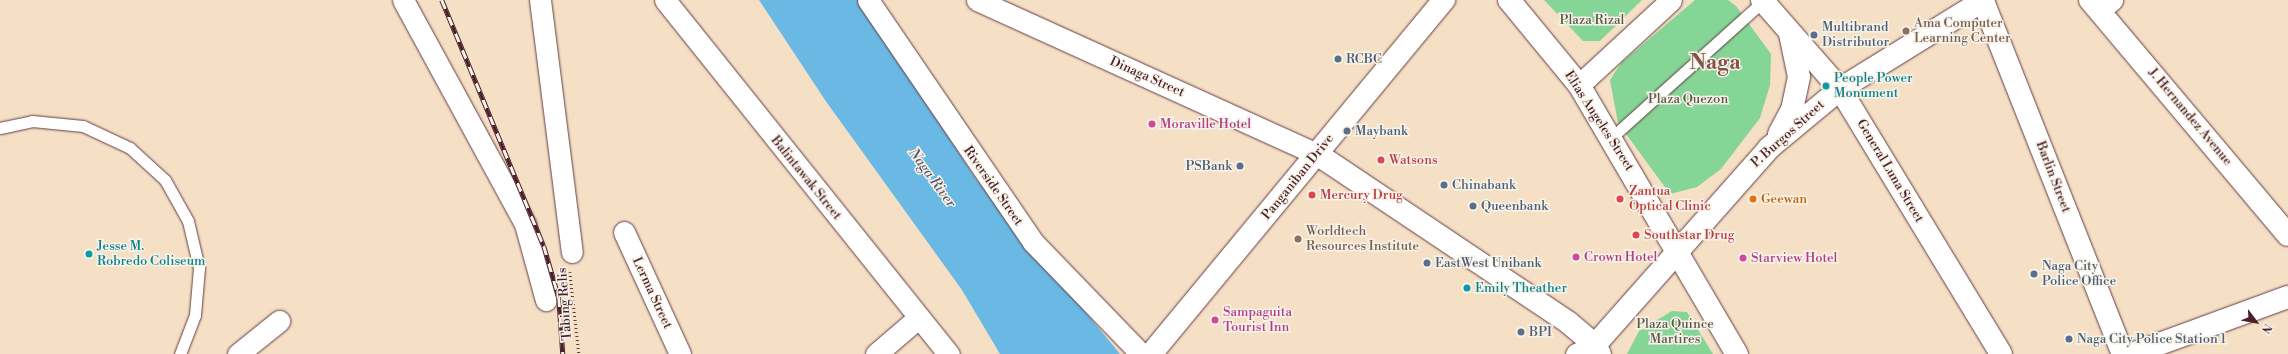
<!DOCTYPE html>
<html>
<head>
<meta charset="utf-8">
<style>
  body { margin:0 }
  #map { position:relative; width:2288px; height:354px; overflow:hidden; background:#f5dfc5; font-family:"Libre Bodoni",serif }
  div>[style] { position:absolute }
  .green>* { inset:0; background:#85d596 }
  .water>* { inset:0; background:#69b9e4 }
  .path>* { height:2.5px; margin-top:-1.25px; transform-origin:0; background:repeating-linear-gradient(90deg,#643c42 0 1px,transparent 0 4px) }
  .roads { filter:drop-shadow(0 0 1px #643c42) drop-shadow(0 0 1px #643c42) }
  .lane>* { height:11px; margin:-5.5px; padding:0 5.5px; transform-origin:5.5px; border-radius:5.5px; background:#fff }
  .street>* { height:21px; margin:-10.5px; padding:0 10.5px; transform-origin:10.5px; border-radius:10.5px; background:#fff }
  .secondary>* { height:22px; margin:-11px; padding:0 11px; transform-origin:11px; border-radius:11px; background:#fff }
  .rail>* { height:4.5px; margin-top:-2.25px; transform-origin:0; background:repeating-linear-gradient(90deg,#f7f3e8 0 9px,#4a1f2b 0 18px); box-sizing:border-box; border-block:1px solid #4a1f2b }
  .dots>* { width:11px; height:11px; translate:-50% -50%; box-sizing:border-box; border:2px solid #f7f3e8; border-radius:50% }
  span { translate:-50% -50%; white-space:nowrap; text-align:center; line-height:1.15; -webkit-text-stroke:3px #f7f3e8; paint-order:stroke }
  .park-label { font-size:13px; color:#5c564b }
  .education-label { font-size:13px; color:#785e54 }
  .left { translate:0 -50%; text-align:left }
  .service-label { font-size:13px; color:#4e5e75 }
  .right { translate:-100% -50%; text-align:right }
  .street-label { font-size:13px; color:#4a1f2b }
  .culture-label { font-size:13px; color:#0d838f }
  .hotel-label { font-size:13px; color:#b23c85 }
  .health-label { font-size:13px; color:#be3a42 }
  .food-label { font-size:13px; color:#c56008 }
  .water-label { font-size:14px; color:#55556c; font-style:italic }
  .town-label { font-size:21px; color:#865149; font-weight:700 }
  .north { position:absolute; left:2236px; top:302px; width:40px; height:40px; -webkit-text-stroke:3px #f7f3e8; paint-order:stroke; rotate:122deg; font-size:11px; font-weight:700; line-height:16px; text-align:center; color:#4a1f2b }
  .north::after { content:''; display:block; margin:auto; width:14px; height:18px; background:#4a1f2b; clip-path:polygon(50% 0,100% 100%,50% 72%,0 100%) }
</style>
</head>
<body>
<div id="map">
  <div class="green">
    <i style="clip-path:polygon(1544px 0,1642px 0,1600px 41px,1583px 41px)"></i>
    <i style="clip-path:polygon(1695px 0,1728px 0,1736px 6px,1771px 54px,1770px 85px,1760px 118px,1721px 169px,1697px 187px,1670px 194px,1618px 123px,1610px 80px,1621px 63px)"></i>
    <i style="clip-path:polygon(1672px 311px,1687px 312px,1713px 354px,1627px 354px,1639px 331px)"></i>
  </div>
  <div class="water">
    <i style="clip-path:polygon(759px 0,859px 0,976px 179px,1120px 354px,1000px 354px,962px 290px,825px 100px)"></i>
  </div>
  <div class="path">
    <i style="left:570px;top:272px;width:82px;rotate:83.7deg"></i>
  </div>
  <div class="roads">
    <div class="lane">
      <i style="left:0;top:128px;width:33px;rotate:-12deg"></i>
      <i style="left:32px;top:121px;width:51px;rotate:5.6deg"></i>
      <i style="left:83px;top:126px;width:52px;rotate:25.1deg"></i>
      <i style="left:130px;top:148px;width:47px;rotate:42.4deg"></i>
      <i style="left:165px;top:180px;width:47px;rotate:60.7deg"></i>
      <i style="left:188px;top:221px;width:48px;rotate:76.8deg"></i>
      <i style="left:199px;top:268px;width:47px;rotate:94.9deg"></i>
      <i style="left:195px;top:315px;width:42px;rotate:111deg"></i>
      <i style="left:1611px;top:138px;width:205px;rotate:-42deg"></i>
    </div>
    <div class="street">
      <i style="left:403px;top:0;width:255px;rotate:61.4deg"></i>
      <i style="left:525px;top:224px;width:79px;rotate:74.6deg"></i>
      <i style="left:540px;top:0;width:254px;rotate:82.8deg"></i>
      <i style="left:665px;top:0;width:454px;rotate:51.3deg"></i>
      <i style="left:868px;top:0;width:293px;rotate:55.7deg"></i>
      <i style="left:1033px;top:242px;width:156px;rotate:46deg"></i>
      <i style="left:977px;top:0;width:373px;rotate:24.4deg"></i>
      <i style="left:2100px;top:10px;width:16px;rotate:-40deg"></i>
      <i style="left:1579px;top:85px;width:125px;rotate:-42.7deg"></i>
      <i style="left:624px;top:232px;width:134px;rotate:65.3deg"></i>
      <i style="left:238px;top:354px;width:53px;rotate:-38.8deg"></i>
      <i style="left:876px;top:354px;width:55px;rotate:-40.6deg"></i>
      <i style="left:1576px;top:354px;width:21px;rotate:-25deg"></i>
    </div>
    <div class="secondary">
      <i style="left:1509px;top:0;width:110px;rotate:50.5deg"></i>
      <i style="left:1579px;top:85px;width:312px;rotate:59.6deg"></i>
      <i style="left:1762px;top:0;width:118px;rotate:48.8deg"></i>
      <i style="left:1840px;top:89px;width:310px;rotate:58.7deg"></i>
      <i style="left:2090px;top:0;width:307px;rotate:49.9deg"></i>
      <i style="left:1983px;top:1px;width:380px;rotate:68.4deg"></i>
      <i style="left:1779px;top:134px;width:27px;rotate:-62deg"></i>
      <i style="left:1792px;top:110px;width:34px;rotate:-78deg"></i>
      <i style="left:1799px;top:77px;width:44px;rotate:-101.8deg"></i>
      <i style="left:1317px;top:154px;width:303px;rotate:33.8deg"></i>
      <i style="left:1569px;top:323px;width:34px;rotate:40deg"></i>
      <i style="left:1595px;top:345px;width:10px;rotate:61deg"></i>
      <i style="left:1595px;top:345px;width:263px;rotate:-48.5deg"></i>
      <i style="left:1769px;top:148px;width:92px;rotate:-39.7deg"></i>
      <i style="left:1840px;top:89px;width:169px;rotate:-31.7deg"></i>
      <i style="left:1151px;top:354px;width:460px;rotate:-50.4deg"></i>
      <i style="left:2132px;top:354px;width:166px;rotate:-20.1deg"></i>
    </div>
  </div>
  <div class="rail">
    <i style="left:442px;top:0;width:266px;rotate:67.5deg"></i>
    <i style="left:544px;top:246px;width:54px;rotate:73.9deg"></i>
    <i style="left:559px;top:298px;width:56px;rotate:85.9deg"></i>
  </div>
  <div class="dots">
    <i style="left:1906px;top:31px;background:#8d6e63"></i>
    <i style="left:1814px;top:35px;background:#5c6f8a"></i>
    <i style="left:1338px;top:59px;background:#5c6f8a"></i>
    <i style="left:1826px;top:86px;background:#0f9aa8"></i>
    <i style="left:1152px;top:124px;background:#d1479c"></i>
    <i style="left:1347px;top:131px;background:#5c6f8a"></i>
    <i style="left:1381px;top:160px;background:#e0444e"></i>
    <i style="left:1240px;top:166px;background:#5c6f8a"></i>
    <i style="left:1444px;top:185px;background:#5c6f8a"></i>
    <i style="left:1312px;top:195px;background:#e0444e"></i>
    <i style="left:1620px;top:199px;background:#e0444e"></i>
    <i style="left:1753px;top:199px;background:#e8710a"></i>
    <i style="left:1473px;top:206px;background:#5c6f8a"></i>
    <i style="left:1636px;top:235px;background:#e0444e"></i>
    <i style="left:1298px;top:239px;background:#8d6e63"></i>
    <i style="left:89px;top:254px;background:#0f9aa8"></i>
    <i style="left:1576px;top:257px;background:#d1479c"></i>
    <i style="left:1743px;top:258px;background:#d1479c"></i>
    <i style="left:1427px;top:263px;background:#5c6f8a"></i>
    <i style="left:2034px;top:274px;background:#5c6f8a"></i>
    <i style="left:1467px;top:288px;background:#0f9aa8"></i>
    <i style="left:1215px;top:320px;background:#d1479c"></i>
    <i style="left:1521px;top:332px;background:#5c6f8a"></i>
    <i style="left:2069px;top:339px;background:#5c6f8a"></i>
  </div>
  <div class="park-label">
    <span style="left:1592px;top:20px">Plaza Rizal</span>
    <span style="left:1688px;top:99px">Plaza Quezon</span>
    <span style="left:1675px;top:332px">Plaza Quince<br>Martires</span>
  </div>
  <div class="education-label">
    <span class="left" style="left:1914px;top:31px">Ama Computer<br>Learning Center</span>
    <span class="left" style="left:1306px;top:239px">Worldtech<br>Resources Institute</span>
  </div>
  <div class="service-label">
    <span class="left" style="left:1822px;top:35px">Multibrand<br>Distributor</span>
    <span class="left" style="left:1346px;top:59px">RCBC</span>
    <span class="left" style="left:1355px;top:131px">Maybank</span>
    <span class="right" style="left:1232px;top:166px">PSBank</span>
    <span class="left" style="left:1452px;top:185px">Chinabank</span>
    <span class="left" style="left:1481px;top:206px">Queenbank</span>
    <span class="left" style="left:1435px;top:263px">EastWest Unibank</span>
    <span class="left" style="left:2042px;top:274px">Naga City<br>Police Office</span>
    <span class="left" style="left:1529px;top:332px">BPI</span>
    <span class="left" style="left:2077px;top:339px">Naga City Police Station 1</span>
  </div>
  <div class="street-label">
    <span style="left:1147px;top:77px;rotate:24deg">Dinaga Street</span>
    <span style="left:2190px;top:117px;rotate:50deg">J. Hernandez Avenue</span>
    <span style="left:1599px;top:121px;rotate:57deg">Elias Angeles Street</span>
    <span style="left:1788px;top:134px;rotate:-42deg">P. Burgos Street</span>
    <span style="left:1890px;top:171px;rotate:59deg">General Luna Street</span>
    <span style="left:1298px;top:177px;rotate:-51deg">Panganiban Drive</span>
    <span style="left:2053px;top:177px;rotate:69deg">Barlin Street</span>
    <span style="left:806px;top:178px;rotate:51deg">Balintawak Street</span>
    <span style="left:993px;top:186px;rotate:55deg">Riverside Street</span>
    <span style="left:652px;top:293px;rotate:65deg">Lerma Street</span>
    <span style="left:565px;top:304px;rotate:-94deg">Tabing Relis</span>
  </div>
  <div class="culture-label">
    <span class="left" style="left:1834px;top:86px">People Power<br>Monument</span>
    <span class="left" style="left:97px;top:254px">Jesse M.<br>Robredo Coliseum</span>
    <span class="left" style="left:1475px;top:288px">Emily Theather</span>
  </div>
  <div class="hotel-label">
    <span class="left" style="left:1160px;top:124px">Moraville Hotel</span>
    <span class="left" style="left:1584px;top:257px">Crown Hotel</span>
    <span class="left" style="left:1751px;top:258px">Starview Hotel</span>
    <span class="left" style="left:1223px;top:320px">Sampaguita<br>Tourist Inn</span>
  </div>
  <div class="health-label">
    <span class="left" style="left:1389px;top:160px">Watsons</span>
    <span class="left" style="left:1629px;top:199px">Zantua<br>Optical Clinic</span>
    <span class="left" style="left:1320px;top:195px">Mercury Drug</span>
    <span class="left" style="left:1644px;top:235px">Southstar Drug</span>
  </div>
  <div class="food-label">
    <span class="left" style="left:1761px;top:199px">Geewan</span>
  </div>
  <div class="water-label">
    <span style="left:932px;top:178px;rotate:54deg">Naga River</span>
  </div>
  <div class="town-label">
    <span style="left:1715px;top:63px">Naga</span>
  </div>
  <div class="north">N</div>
</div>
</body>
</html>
